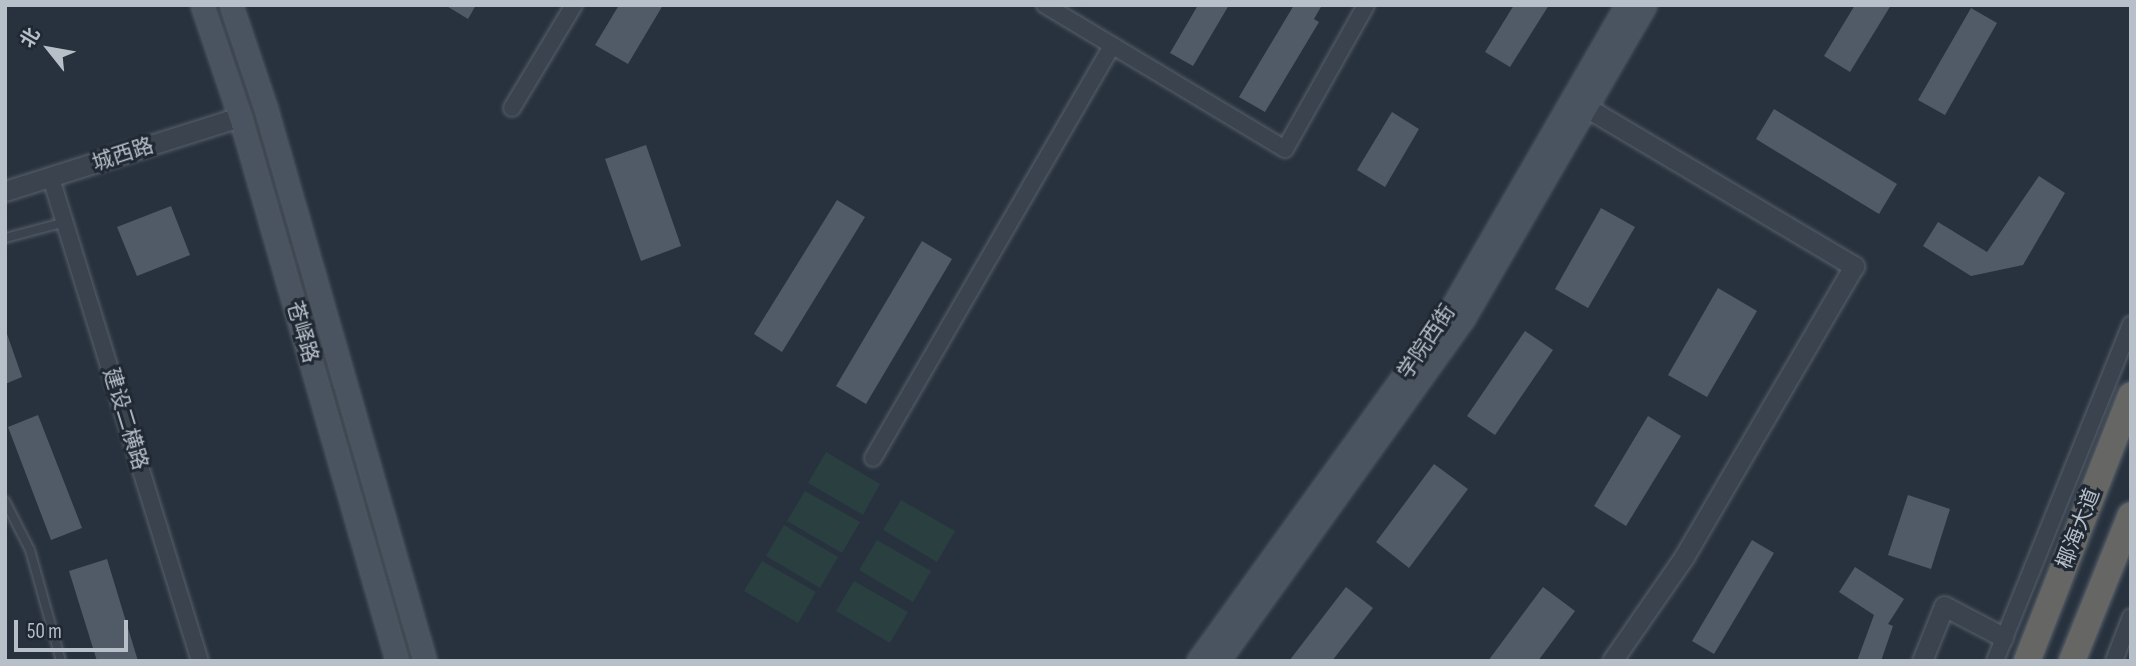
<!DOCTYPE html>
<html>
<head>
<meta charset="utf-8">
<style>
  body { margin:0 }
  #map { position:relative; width:2136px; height:666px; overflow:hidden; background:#27323e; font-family:"Sofia Sans Condensed","Noto Sans SC",sans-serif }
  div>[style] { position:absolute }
  .green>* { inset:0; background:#2a3f40 }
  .building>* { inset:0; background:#515b68 }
  .roads { filter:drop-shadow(0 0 2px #59616b) drop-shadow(0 0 2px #59616b) }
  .service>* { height:8px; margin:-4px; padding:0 4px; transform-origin:4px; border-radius:4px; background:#3b434e }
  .minor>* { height:16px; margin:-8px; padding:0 8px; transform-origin:8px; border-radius:8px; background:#3b434e }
  .tertiary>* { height:19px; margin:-9.5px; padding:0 9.5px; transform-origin:9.5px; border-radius:9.5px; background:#3b434e }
  .secondary>* { height:21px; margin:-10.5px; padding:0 10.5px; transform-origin:10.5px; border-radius:10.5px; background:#4a5360 }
  .trunk>* { height:26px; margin:-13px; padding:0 13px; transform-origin:13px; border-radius:13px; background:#666664 }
  span { translate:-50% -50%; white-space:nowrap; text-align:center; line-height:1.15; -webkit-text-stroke:6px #202833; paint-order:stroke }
  .street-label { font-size:21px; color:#b7bfc8 }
  .frame { position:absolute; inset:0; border:7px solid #b7bfc8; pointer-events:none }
  .north { position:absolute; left:14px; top:14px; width:70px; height:70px; -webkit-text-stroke:5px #202833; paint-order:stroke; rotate:301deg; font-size:19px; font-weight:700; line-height:28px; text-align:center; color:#b7bfc8 }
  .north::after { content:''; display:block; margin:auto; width:24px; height:32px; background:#b7bfc8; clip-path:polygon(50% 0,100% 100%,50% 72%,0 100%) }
  .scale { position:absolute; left:14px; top:620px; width:114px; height:32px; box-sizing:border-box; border:4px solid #b7bfc8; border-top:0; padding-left:9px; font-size:21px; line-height:24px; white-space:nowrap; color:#b7bfc8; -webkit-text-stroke:5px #202833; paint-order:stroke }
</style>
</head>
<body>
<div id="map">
  <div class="green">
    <i style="clip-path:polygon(826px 452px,880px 484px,863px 515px,808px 483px)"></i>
    <i style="clip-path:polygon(805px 491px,860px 522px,842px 553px,787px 521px)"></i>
    <i style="clip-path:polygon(901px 500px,955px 531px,937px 562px,883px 530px)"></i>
    <i style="clip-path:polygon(784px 525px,838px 557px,820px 588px,766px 556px)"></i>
    <i style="clip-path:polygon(877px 540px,931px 571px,913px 602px,859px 570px)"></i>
    <i style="clip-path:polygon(762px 561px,816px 592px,798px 623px,744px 591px)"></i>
    <i style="clip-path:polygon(854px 581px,908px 612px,890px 643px,836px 611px)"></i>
  </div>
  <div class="building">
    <i style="clip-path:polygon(445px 5px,476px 5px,468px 19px)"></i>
    <i style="clip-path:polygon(619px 5px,663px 5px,628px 64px,595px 45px)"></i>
    <i style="clip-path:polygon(1198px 5px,1229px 5px,1193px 66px,1170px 53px)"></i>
    <i style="clip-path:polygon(1294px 5px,1322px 5px,1314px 19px,1319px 22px,1265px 112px,1239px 97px)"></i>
    <i style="clip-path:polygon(1514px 5px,1549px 5px,1510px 67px,1485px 52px)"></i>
    <i style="clip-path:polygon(1855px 5px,1891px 5px,1850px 72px,1824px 56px)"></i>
    <i style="clip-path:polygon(1971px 8px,1997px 23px,1945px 115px,1918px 100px)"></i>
    <i style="clip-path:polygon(1774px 109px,1897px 184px,1879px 214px,1756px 139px)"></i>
    <i style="clip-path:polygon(1392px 112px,1419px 129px,1385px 187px,1357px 170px)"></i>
    <i style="clip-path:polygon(646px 145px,681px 246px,641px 261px,605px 159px)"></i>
    <i style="clip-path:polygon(2039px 176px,2065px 193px,2023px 265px,1971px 276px,1923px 246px,1938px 222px,1987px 252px)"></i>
    <i style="clip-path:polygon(837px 200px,865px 217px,782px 352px,754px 334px)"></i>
    <i style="clip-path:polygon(171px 206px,190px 255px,137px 276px,117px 227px)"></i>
    <i style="clip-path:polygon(1601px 208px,1635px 227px,1588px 308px,1555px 289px)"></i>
    <i style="clip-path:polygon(922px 241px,952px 259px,866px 404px,836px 386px)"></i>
    <i style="clip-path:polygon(1718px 288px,1757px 311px,1707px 397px,1668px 375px)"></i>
    <i style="clip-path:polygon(1525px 331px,1553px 350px,1495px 435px,1467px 416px)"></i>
    <i style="clip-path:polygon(7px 334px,22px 377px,5px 384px,5px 335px)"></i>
    <i style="clip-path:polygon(38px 415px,82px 528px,51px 540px,8px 427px)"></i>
    <i style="clip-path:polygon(1648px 416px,1681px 436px,1626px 526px,1594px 506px)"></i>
    <i style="clip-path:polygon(1434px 464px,1468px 489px,1409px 568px,1376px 542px)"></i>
    <i style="clip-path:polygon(1908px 495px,1950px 509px,1931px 569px,1888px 555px)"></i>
    <i style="clip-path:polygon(1752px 540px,1774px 553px,1714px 654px,1692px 641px)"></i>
    <i style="clip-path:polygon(107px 559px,138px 661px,97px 661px,69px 571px)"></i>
    <i style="clip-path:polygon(1855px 567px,1904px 599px,1888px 624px,1893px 626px,1881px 661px,1857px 661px,1874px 615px,1839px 592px)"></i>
    <i style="clip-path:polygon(1346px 587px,1373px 608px,1332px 661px,1289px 661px)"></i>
    <i style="clip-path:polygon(1543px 587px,1575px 611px,1538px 661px,1488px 661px)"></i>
  </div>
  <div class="roads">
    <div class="service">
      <i style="left:5px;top:238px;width:62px;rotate:-14.9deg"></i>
      <i style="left:5px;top:501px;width:55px;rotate:63deg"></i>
      <i style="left:30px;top:550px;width:115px;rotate:74.4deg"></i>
    </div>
    <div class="minor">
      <i style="left:1045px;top:5px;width:280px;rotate:31deg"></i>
      <i style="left:1285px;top:149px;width:165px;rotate:-60.6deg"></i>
      <i style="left:512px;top:108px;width:120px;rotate:-59deg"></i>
      <i style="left:51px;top:178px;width:505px;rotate:72.86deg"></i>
      <i style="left:873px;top:458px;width:477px;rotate:-59.9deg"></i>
      <i style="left:1995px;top:661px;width:363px;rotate:-68deg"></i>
      <i style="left:2114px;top:661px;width:47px;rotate:-68.9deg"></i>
    </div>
    <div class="tertiary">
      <i style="left:1574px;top:100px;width:326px;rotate:30.7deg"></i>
      <i style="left:1854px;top:266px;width:337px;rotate:120.3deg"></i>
      <i style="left:1684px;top:557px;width:126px;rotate:124.7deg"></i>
      <i style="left:5px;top:191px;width:246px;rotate:-17.5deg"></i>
      <i style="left:1922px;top:661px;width:59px;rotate:-68.2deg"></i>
      <i style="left:1944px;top:606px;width:67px;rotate:27.7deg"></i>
    </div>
    <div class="secondary">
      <i style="left:202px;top:5px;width:118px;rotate:71.3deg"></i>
      <i style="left:240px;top:117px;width:566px;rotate:73.9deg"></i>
      <i style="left:231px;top:5px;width:110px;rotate:71.4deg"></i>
      <i style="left:266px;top:109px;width:574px;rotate:73.93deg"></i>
      <i style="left:1198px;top:661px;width:431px;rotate:-54.2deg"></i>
      <i style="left:1450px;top:311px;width:354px;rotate:-60deg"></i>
      <i style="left:1218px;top:661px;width:421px;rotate:-54.4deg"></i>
      <i style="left:1463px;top:319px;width:363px;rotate:-59.9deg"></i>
    </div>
    <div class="trunk">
      <i style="left:2027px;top:661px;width:285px;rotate:-68.6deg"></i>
      <i style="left:2072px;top:661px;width:157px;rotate:-68deg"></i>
    </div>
  </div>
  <div class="street-label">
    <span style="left:123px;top:155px;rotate:-18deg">城西路</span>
    <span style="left:302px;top:332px;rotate:74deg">苍峄路</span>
    <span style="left:1427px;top:342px;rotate:-56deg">学院西街</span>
    <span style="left:125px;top:419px;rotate:73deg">建设二横路</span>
    <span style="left:2079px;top:529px;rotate:-69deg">椰海大道</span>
  </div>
  <div class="frame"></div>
  <div class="north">北</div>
  <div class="scale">50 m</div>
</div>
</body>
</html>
